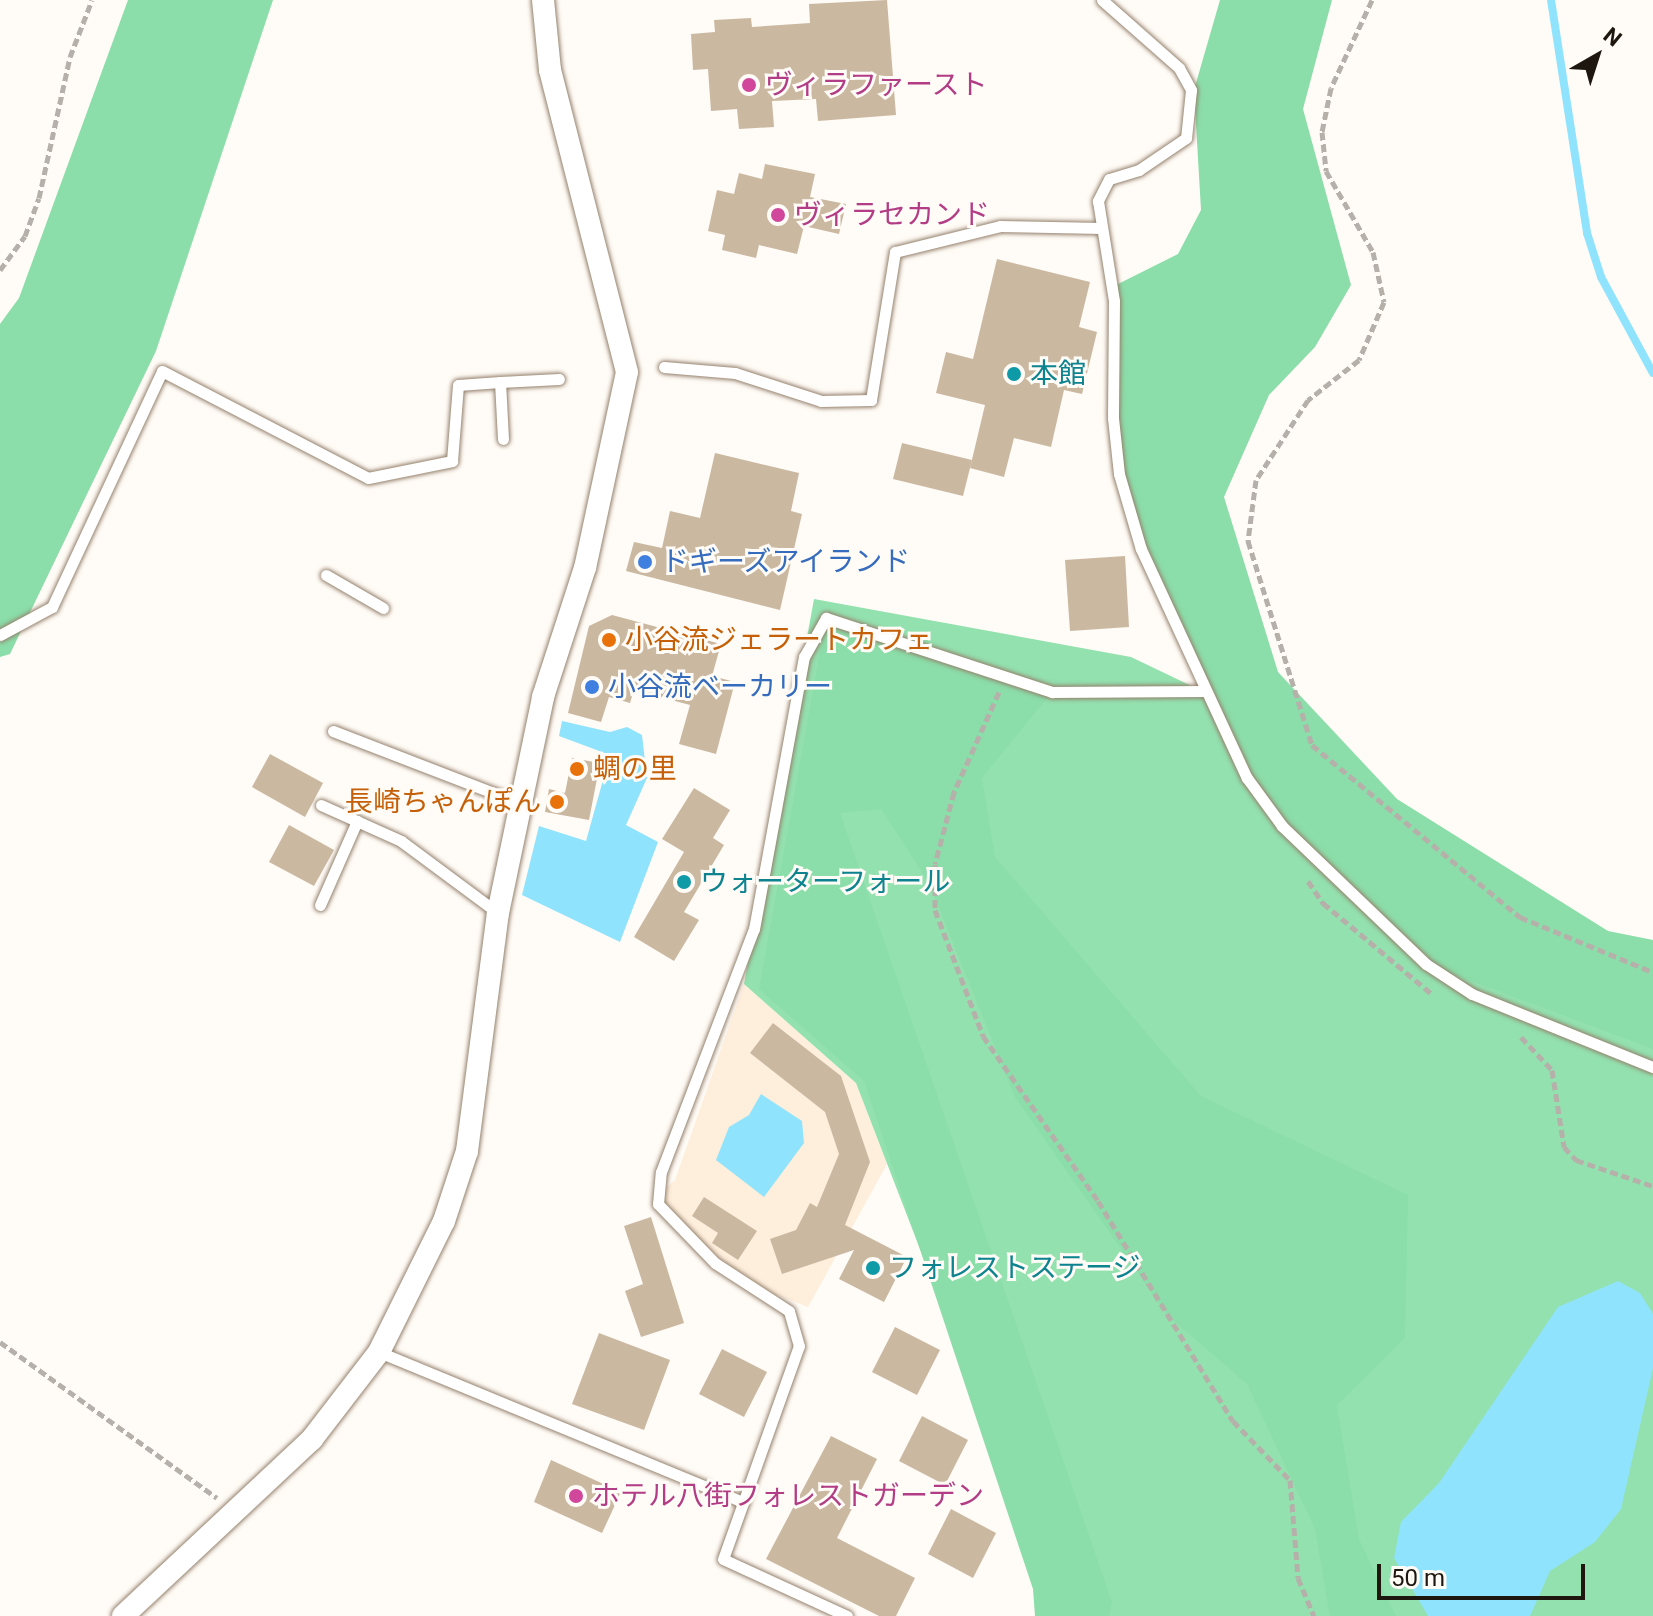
<!DOCTYPE html>
<html>
<head>
<meta charset="utf-8">
<style>
  body { margin:0 }
  #map { position:relative; width:1653px; height:1616px; overflow:hidden; background:#fffbf6; font-family:Roboto,"Noto Sans JP",sans-serif }
  div>[style] { position:absolute }
  .built>* { inset:0; background:#feeedc }
  .green>* { inset:0; background:#93e1af }
  .forest>* { inset:0; background:#8bdda9 }
  .water>* { inset:0; background:#90e3fc }
  .stream>* { height:8px; margin:-4px; padding:0 4px; transform-origin:4px; border-radius:4px; background:#90e3fc }
  .building>* { inset:0; background:#cbb8a1 }
  .path>* { height:5px; margin-top:-2.5px; transform-origin:0; background:repeating-linear-gradient(90deg,#b5b0aa 0 8px,transparent 0 12px) }
  .roads { filter:drop-shadow(0 0 2px #95826d) drop-shadow(0 0 2px #95826d) }
  .lane>* { height:11px; margin:-5.5px; padding:0 5.5px; transform-origin:5.5px; border-radius:5.5px; background:#fff }
  .street>* { height:22px; margin:-11px; padding:0 11px; transform-origin:11px; border-radius:11px; background:#fff }
  .dots>* { width:22px; height:22px; translate:-50% -50%; box-sizing:border-box; border:4px solid #fffbf6; border-radius:50% }
  span { translate:-50% -50%; white-space:nowrap; text-align:center; line-height:1.15; -webkit-text-stroke:6px #fffbf6; paint-order:stroke }
  .hotel-label { font-size:28px; color:#b23c85 }
  .left { translate:0 -50%; text-align:left }
  .culture-label { font-size:28px; color:#0d838f }
  .shop-label { font-size:28px; color:#366cbe }
  .food-label { font-size:28px; color:#c56008 }
  .right { translate:-100% -50%; text-align:right }
  .north { position:absolute; left:1557px; top:16px; width:80px; height:80px; -webkit-text-stroke:6px #fffbf6; paint-order:stroke; rotate:39deg; font-size:22px; font-weight:700; line-height:32px; text-align:center; color:#1e170f }
  .north::after { content:''; display:block; margin:auto; width:28px; height:36px; background:#1e170f; clip-path:polygon(50% 0,100% 100%,50% 72%,0 100%) }
  .scale { position:absolute; left:1377px; top:1564px; width:208px; height:36px; box-sizing:border-box; border:4px solid #1e170f; border-top:0; padding-left:10px; font-size:24px; line-height:28px; white-space:nowrap; color:#1e170f; -webkit-text-stroke:6px #fffbf6; paint-order:stroke }
</style>
</head>
<body>
<div id="map">
  <div class="built">
    <i style="clip-path:polygon(744px 984px,856px 1083px,887px 1164px,808px 1307px,727px 1276px,657px 1195px,675px 1180px)"></i>
  </div>
  <div class="green">
    <i style="clip-path:polygon(814px 599px,1131px 657px,1202px 691px,1653px 986px,1653px 1616px,1050px 1616px,1054px 1597px,856px 1083px,744px 984px)"></i>
  </div>
  <div class="forest">
    <i style="clip-path:polygon(128px 0,273px 0,156px 351px,10px 654px,0 657px,0 324px,19px 298px)"></i>
    <i style="clip-path:polygon(1220px 0,1332px 0,1303px 109px,1351px 285px,1315px 347px,1269px 395px,1224px 497px,1278px 672px,1397px 799px,1608px 931px,1653px 940px,1653px 1049px,1426px 964px,1260px 804px,1148px 573px,1113px 455px,1114px 286px,1178px 254px,1201px 210px,1194px 90px)"></i>
    <i style="clip-path:polygon(826px 618px,1052px 692px,982px 778px,995px 857px,1201px 1096px,1408px 1195px,1405px 1338px,1337px 1405px,1359px 1539px,1396px 1616px,1330px 1616px,1315px 1529px,1247px 1384px,1168px 1316px,1015px 1097px,929px 883px,881px 809px,840px 813px,1112px 1602px,1109px 1616px,1035px 1616px,1033px 1589px,864px 1081px,759px 989px)"></i>
  </div>
  <div class="water">
    <i style="clip-path:polygon(562px 721px,610px 732px,627px 727px,642px 735px,647px 778px,626px 825px,658px 842px,620px 942px,522px 895px,539px 826px,586px 841px,610px 755px,559px 736px)"></i>
    <i style="clip-path:polygon(761px 1094px,802px 1121px,804px 1143px,764px 1197px,716px 1160px,729px 1127px,749px 1115px)"></i>
    <i style="clip-path:polygon(1618px 1281px,1640px 1293px,1653px 1314px,1653px 1368px,1621px 1509px,1595px 1542px,1550px 1571px,1530px 1616px,1428px 1616px,1394px 1558px,1401px 1522px,1439px 1483px,1558px 1307px)"></i>
  </div>
  <div class="stream">
    <i style="left:1551px;top:0;width:236px;rotate:81.2deg"></i>
    <i style="left:1587px;top:233px;width:46px;rotate:72.3deg"></i>
    <i style="left:1601px;top:277px;width:109px;rotate:61.6deg"></i>
  </div>
  <div class="building">
    <i style="clip-path:polygon(887px 0,896px 115px,818px 121px,816px 99px,772px 101px,774px 127px,739px 129px,737px 109px,711px 111px,708px 69px,693px 70px,691px 34px,715px 32px,714px 20px,751px 18px,752px 27px,810px 23px,809px 4px)"></i>
    <i style="clip-path:polygon(765px 164px,815px 174px,810px 197px,846px 204px,839px 234px,804px 226px,797px 254px,759px 245px,756px 258px,722px 250px,725px 235px,708px 231px,717px 190px,734px 194px,739px 173px,762px 179px)"></i>
    <i style="clip-path:polygon(997px 259px,1090px 282px,1079px 327px,1097px 332px,1082px 394px,1064px 390px,1051px 447px,1014px 438px,1004px 477px,970px 468px,985px 405px,936px 393px,946px 352px,973px 359px)"></i>
    <i style="clip-path:polygon(902px 443px,972px 460px,963px 496px,893px 479px)"></i>
    <i style="clip-path:polygon(715px 453px,799px 473px,791px 511px,802px 514px,780px 610px,626px 571px,634px 542px,662px 548px,670px 511px,700px 518px)"></i>
    <i style="clip-path:polygon(1125px 556px,1129px 627px,1070px 631px,1065px 560px)"></i>
    <i style="clip-path:polygon(612px 615px,721px 644px,712px 676px,735px 682px,716px 754px,679px 744px,690px 705px,634px 690px,630px 703px,609px 697px,601px 722px,568px 713px,589px 626px)"></i>
    <i style="clip-path:polygon(270px 754px,323px 783px,305px 817px,252px 787px)"></i>
    <i style="clip-path:polygon(572px 758px,600px 763px,589px 820px,545px 812px,549px 789px,565px 793px)"></i>
    <i style="clip-path:polygon(694px 788px,730px 810px,713px 838px,724px 845px,684px 912px,699px 920px,674px 961px,634px 937px,684px 852px,662px 839px)"></i>
    <i style="clip-path:polygon(289px 825px,334px 850px,314px 886px,269px 862px)"></i>
    <i style="clip-path:polygon(773px 1023px,841px 1076px,870px 1162px,845px 1225px,907px 1257px,884px 1302px,839px 1279px,854px 1250px,782px 1274px,770px 1239px,796px 1230px,810px 1203px,817px 1207px,839px 1154px,825px 1112px,750px 1053px)"></i>
    <i style="clip-path:polygon(704px 1197px,757px 1231px,738px 1260px,712px 1243px,718px 1233px,692px 1216px)"></i>
    <i style="clip-path:polygon(651px 1217px,684px 1323px,641px 1337px,625px 1291px,643px 1284px,624px 1226px)"></i>
    <i style="clip-path:polygon(895px 1327px,940px 1350px,917px 1395px,872px 1372px)"></i>
    <i style="clip-path:polygon(599px 1333px,670px 1360px,644px 1430px,572px 1404px)"></i>
    <i style="clip-path:polygon(722px 1349px,767px 1372px,744px 1417px,699px 1394px)"></i>
    <i style="clip-path:polygon(922px 1416px,968px 1440px,945px 1485px,899px 1461px)"></i>
    <i style="clip-path:polygon(831px 1436px,877px 1459px,837px 1538px,915px 1578px,896px 1616px,879px 1616px,766px 1559px)"></i>
    <i style="clip-path:polygon(551px 1460px,621px 1492px,602px 1533px,534px 1502px)"></i>
    <i style="clip-path:polygon(951px 1509px,996px 1533px,973px 1578px,928px 1554px)"></i>
  </div>
  <div class="path">
    <i style="left:1372px;top:0;width:97px;rotate:115deg"></i>
    <i style="left:1331px;top:88px;width:45px;rotate:101.6deg"></i>
    <i style="left:1322px;top:132px;width:39px;rotate:84deg"></i>
    <i style="left:1326px;top:171px;width:94px;rotate:59.9deg"></i>
    <i style="left:1373px;top:252px;width:51px;rotate:77.6deg"></i>
    <i style="left:1384px;top:302px;width:63px;rotate:113.3deg"></i>
    <i style="left:1359px;top:360px;width:65px;rotate:141.9deg"></i>
    <i style="left:1308px;top:400px;width:95px;rotate:123deg"></i>
    <i style="left:1256px;top:480px;width:62px;rotate:97.5deg"></i>
    <i style="left:1248px;top:541px;width:214px;rotate:72.6deg"></i>
    <i style="left:1312px;top:745px;width:270px;rotate:39.6deg"></i>
    <i style="left:1520px;top:917px;width:144px;rotate:22.5deg"></i>
    <i style="left:0;top:270px;width:42px;rotate:-53.7deg"></i>
    <i style="left:25px;top:236px;width:40px;rotate:-69.8deg"></i>
    <i style="left:39px;top:198px;width:144px;rotate:-77.6deg"></i>
    <i style="left:70px;top:57px;width:61px;rotate:-68.9deg"></i>
    <i style="left:999px;top:692px;width:110px;rotate:114.2deg"></i>
    <i style="left:954px;top:792px;width:74px;rotate:104.8deg"></i>
    <i style="left:935px;top:864px;width:46px;rotate:90deg"></i>
    <i style="left:935px;top:910px;width:135px;rotate:69.1deg"></i>
    <i style="left:983px;top:1036px;width:201px;rotate:55.1deg"></i>
    <i style="left:1098px;top:1201px;width:258px;rotate:58.5deg"></i>
    <i style="left:1233px;top:1421px;width:82px;rotate:46deg"></i>
    <i style="left:1290px;top:1480px;width:98px;rotate:85.3deg"></i>
    <i style="left:1298px;top:1578px;width:41px;rotate:67.2deg"></i>
    <i style="left:1308px;top:881px;width:27px;rotate:56deg"></i>
    <i style="left:1323px;top:903px;width:143px;rotate:39.9deg"></i>
    <i style="left:1521px;top:1037px;width:45px;rotate:46.8deg"></i>
    <i style="left:1552px;top:1070px;width:78px;rotate:81.1deg"></i>
    <i style="left:1564px;top:1147px;width:18px;rotate:47deg"></i>
    <i style="left:1576px;top:1160px;width:81px;rotate:18.7deg"></i>
    <i style="left:0;top:1342px;width:267px;rotate:35.7deg"></i>
  </div>
  <div class="roads">
    <div class="lane">
      <i style="left:1102px;top:0;width:103px;rotate:41.4deg"></i>
      <i style="left:1179px;top:68px;width:25px;rotate:61deg"></i>
      <i style="left:1191px;top:90px;width:48px;rotate:95.9deg"></i>
      <i style="left:1186px;top:138px;width:57px;rotate:145.8deg"></i>
      <i style="left:1139px;top:170px;width:31px;rotate:163deg"></i>
      <i style="left:1109px;top:179px;width:25px;rotate:117deg"></i>
      <i style="left:1098px;top:201px;width:101px;rotate:80.9deg"></i>
      <i style="left:1114px;top:301px;width:117px;rotate:90.5deg"></i>
      <i style="left:1113px;top:418px;width:56px;rotate:83.9deg"></i>
      <i style="left:1119px;top:474px;width:78px;rotate:73.7deg"></i>
      <i style="left:1141px;top:549px;width:252px;rotate:65.2deg"></i>
      <i style="left:1247px;top:778px;width:59px;rotate:53.9deg"></i>
      <i style="left:1282px;top:826px;width:199px;rotate:43.8deg"></i>
      <i style="left:1426px;top:964px;width:55px;rotate:33.1deg"></i>
      <i style="left:1472px;top:994px;width:195px;rotate:22deg"></i>
      <i style="left:664px;top:367px;width:71px;rotate:4.8deg"></i>
      <i style="left:735px;top:373px;width:90px;rotate:18deg"></i>
      <i style="left:821px;top:401px;width:50px;rotate:-1.1deg"></i>
      <i style="left:871px;top:400px;width:150px;rotate:-80.8deg"></i>
      <i style="left:895px;top:252px;width:108px;rotate:-13.9deg"></i>
      <i style="left:1000px;top:226px;width:102px;rotate:1.1deg"></i>
      <i style="left:503px;top:439px;width:57px;rotate:-93deg"></i>
      <i style="left:500px;top:382px;width:59px;rotate:-2.9deg"></i>
      <i style="left:326px;top:575px;width:66px;rotate:30.1deg"></i>
      <i style="left:0;top:635px;width:59px;rotate:-28.3deg"></i>
      <i style="left:52px;top:607px;width:260px;rotate:-65deg"></i>
      <i style="left:162px;top:371px;width:232px;rotate:27.4deg"></i>
      <i style="left:368px;top:478px;width:86px;rotate:-11.4deg"></i>
      <i style="left:452px;top:461px;width:76px;rotate:-85.5deg"></i>
      <i style="left:458px;top:385px;width:42px;rotate:-4.1deg"></i>
      <i style="left:333px;top:731px;width:203px;rotate:21.1deg"></i>
      <i style="left:321px;top:805px;width:88px;rotate:24.2deg"></i>
      <i style="left:401px;top:841px;width:121px;rotate:36.6deg"></i>
      <i style="left:320px;top:905px;width:92px;rotate:-66.2deg"></i>
      <i style="left:379px;top:1352px;width:394px;rotate:22.4deg"></i>
      <i style="left:847px;top:1616px;width:136px;rotate:-155.3deg"></i>
      <i style="left:723px;top:1559px;width:226px;rotate:-70.4deg"></i>
      <i style="left:799px;top:1346px;width:36px;rotate:-106deg"></i>
      <i style="left:789px;top:1311px;width:88px;rotate:-147deg"></i>
      <i style="left:715px;top:1263px;width:82px;rotate:-134deg"></i>
      <i style="left:658px;top:1204px;width:32px;rotate:-85deg"></i>
      <i style="left:661px;top:1172px;width:260px;rotate:-69.1deg"></i>
      <i style="left:754px;top:929px;width:277px;rotate:-79.6deg"></i>
      <i style="left:804px;top:657px;width:45px;rotate:-60.6deg"></i>
      <i style="left:826px;top:618px;width:238px;rotate:18.1deg"></i>
      <i style="left:1052px;top:692px;width:150px;rotate:-0.4deg"></i>
    </div>
    <div class="street">
      <i style="left:123px;top:1616px;width:259px;rotate:-43.1deg"></i>
      <i style="left:312px;top:1439px;width:110px;rotate:-52.4deg"></i>
      <i style="left:379px;top:1352px;width:146px;rotate:-63.6deg"></i>
      <i style="left:444px;top:1221px;width:74px;rotate:-71.8deg"></i>
      <i style="left:467px;top:1151px;width:240px;rotate:-82.6deg"></i>
      <i style="left:498px;top:913px;width:221px;rotate:-78.2deg"></i>
      <i style="left:543px;top:697px;width:136px;rotate:-72deg"></i>
      <i style="left:585px;top:568px;width:200px;rotate:-77.9deg"></i>
      <i style="left:627px;top:372px;width:312px;rotate:-104.3deg"></i>
      <i style="left:550px;top:70px;width:70px;rotate:-95.7deg"></i>
    </div>
  </div>
  <div class="dots">
    <i style="left:749px;top:85px;background:#d1479c"></i>
    <i style="left:778px;top:215px;background:#d1479c"></i>
    <i style="left:1014px;top:374px;background:#0f9aa8"></i>
    <i style="left:645px;top:562px;background:#3f7fe0"></i>
    <i style="left:609px;top:640px;background:#e8710a"></i>
    <i style="left:592px;top:687px;background:#3f7fe0"></i>
    <i style="left:577px;top:769px;background:#e8710a"></i>
    <i style="left:557px;top:802px;background:#e8710a"></i>
    <i style="left:684px;top:882px;background:#0f9aa8"></i>
    <i style="left:873px;top:1268px;background:#0f9aa8"></i>
    <i style="left:576px;top:1496px;background:#d1479c"></i>
  </div>
  <div class="hotel-label">
    <span class="left" style="left:765px;top:85px">ヴィラファースト</span>
    <span class="left" style="left:794px;top:215px">ヴィラセカンド</span>
    <span class="left" style="left:592px;top:1496px">ホテル八街フォレストガーデン</span>
  </div>
  <div class="culture-label">
    <span class="left" style="left:1030px;top:374px">本館</span>
    <span class="left" style="left:700px;top:882px">ウォーターフォール</span>
    <span class="left" style="left:889px;top:1268px">フォレストステージ</span>
  </div>
  <div class="shop-label">
    <span class="left" style="left:661px;top:562px">ドギーズアイランド</span>
    <span class="left" style="left:608px;top:687px">小谷流ベーカリー</span>
  </div>
  <div class="food-label">
    <span class="left" style="left:625px;top:640px">小谷流ジェラートカフェ</span>
    <span class="left" style="left:593px;top:769px">蜩の里</span>
    <span class="right" style="left:541px;top:802px">長崎ちゃんぽん</span>
  </div>
  <div class="north">N</div>
  <div class="scale">50 m</div>
</div>
</body>
</html>
